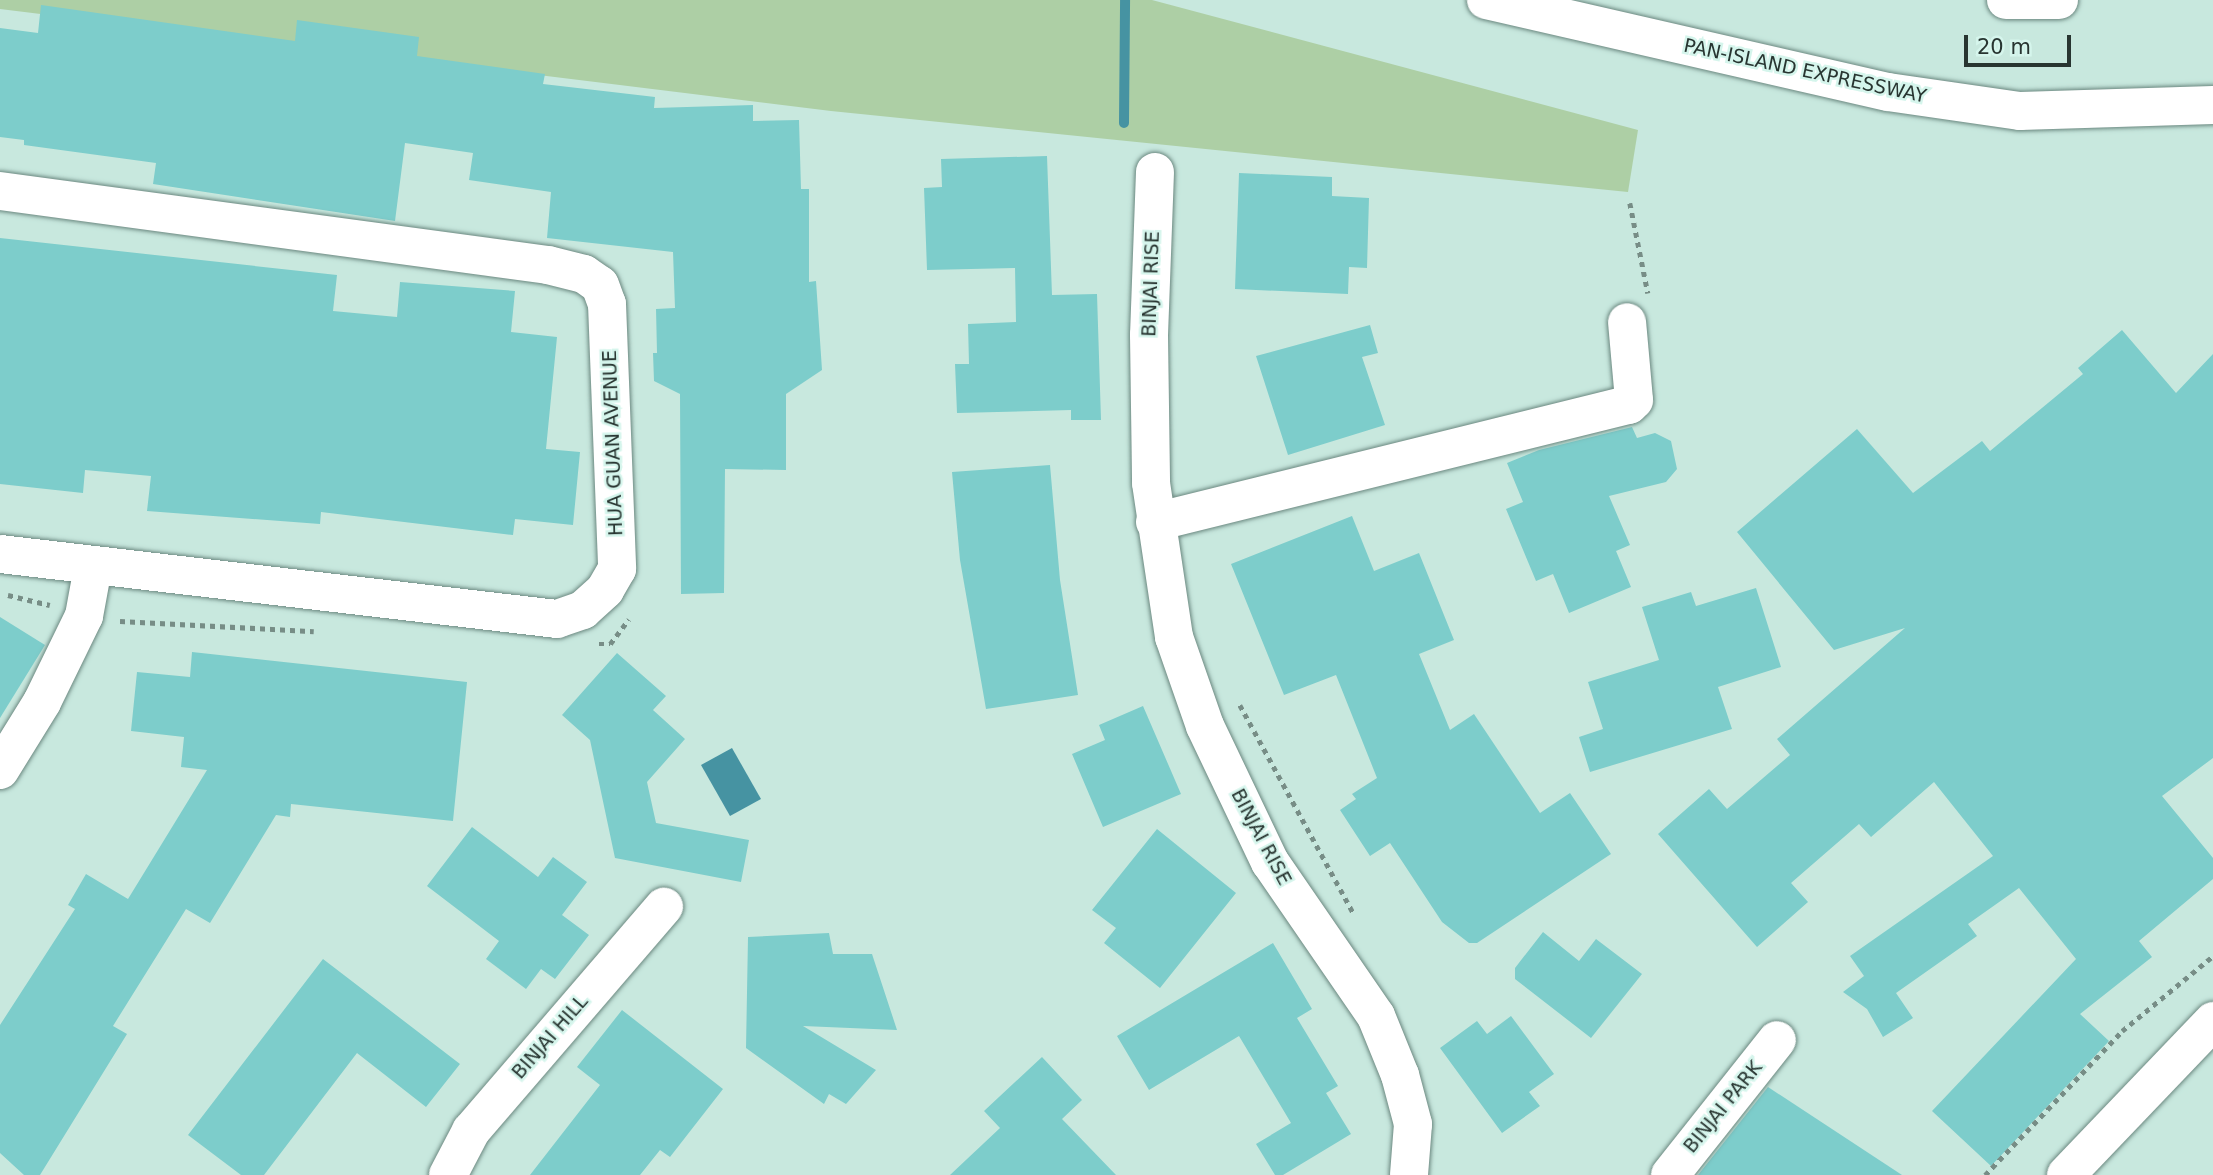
<!DOCTYPE html>
<html>
<head>
<meta charset="utf-8">
<style>
  body { margin:0 }
  #map { position:relative; width:2213px; height:1175px; overflow:hidden; background:#c8e8de; font-family:"DejaVu Sans",sans-serif }
  div>[style] { position:absolute }
  .green>* { inset:0; background:#adcfa5 }
  .water>* { inset:0; background:#4693a2 }
  .stream>* { height:10px; margin:-5px; padding:0 5px; transform-origin:5px; border-radius:5px; background:#4693a2 }
  .building>* { inset:0; background:#7dcdcb }
  .path>* { height:4.5px; margin-top:-2.25px; transform-origin:0; background:repeating-linear-gradient(90deg,#778d86 0 5px,transparent 0 10px) }
  .roads { filter:drop-shadow(0 0 2px #6b8880) drop-shadow(0 0 2px #6b8880) }
  .minor>* { height:38px; margin:-19px; padding:0 19px; transform-origin:19px; border-radius:19px; background:#fff }
  .highway>* { height:38px; margin:-19px; padding:0 19px; transform-origin:19px; border-radius:19px; background:#fff }
  span { translate:-50% -50%; white-space:nowrap; text-align:center; line-height:1.15; -webkit-text-stroke:5px #d5f5ec; paint-order:stroke }
  .street-label { font-size:19px; color:#283531 }
  .scale { position:absolute; left:1964px; top:35px; width:107px; height:32px; box-sizing:border-box; border:4px solid #283531; border-top:0; padding-left:9px; font-size:21px; line-height:24px; white-space:nowrap; color:#283531; -webkit-text-stroke:5px #d5f5ec; paint-order:stroke }
</style>
</head>
<body>
<div id="map">
  <div class="green">
    <i style="clip-path:polygon(0 0,1152px 0,1638px 130px,1628px 192px,831px 111px,0 9px)"></i>
  </div>
  <div class="water">
    <i style="clip-path:polygon(732px 748px,761px 799px,730px 816px,701px 765px)"></i>
  </div>
  <div class="stream">
    <i style="left:1124px;top:123px;width:123px;rotate:-89.5deg"></i>
  </div>
  <div class="building">
    <i style="clip-path:polygon(41px 5px,295px 41px,297px 20px,419px 37px,417px 56px,545px 74px,543px 84px,655px 97px,654px 108px,753px 105px,753px 121px,799px 120px,801px 189px,809px 189px,809px 282px,816px 281px,822px 370px,786px 394px,786px 470px,725px 469px,724px 593px,681px 594px,680px 394px,654px 381px,653px 353px,657px 353px,656px 309px,675px 308px,673px 252px,547px 238px,551px 192px,469px 180px,473px 153px,405px 143px,395px 221px,153px 184px,156px 163px,24px 145px,24px 140px,0 137px,0 28px,38px 33px)"></i>
    <i style="clip-path:polygon(1047px 156px,1052px 295px,1097px 294px,1101px 420px,1071px 420px,1071px 410px,957px 413px,955px 364px,969px 364px,968px 324px,1016px 322px,1015px 268px,927px 270px,924px 188px,942px 187px,941px 159px)"></i>
    <i style="clip-path:polygon(1239px 173px,1332px 177px,1332px 196px,1369px 198px,1367px 268px,1349px 267px,1348px 294px,1235px 289px)"></i>
    <i style="clip-path:polygon(0 238px,337px 275px,333px 311px,397px 317px,400px 282px,515px 291px,511px 332px,557px 337px,546px 449px,580px 452px,573px 525px,515px 519px,513px 535px,321px 512px,320px 524px,147px 511px,151px 476px,85px 470px,83px 493px,0 484px)"></i>
    <i style="clip-path:polygon(1370px 325px,1378px 353px,1362px 357px,1385px 425px,1288px 455px,1256px 356px)"></i>
    <i style="clip-path:polygon(2122px 330px,2176px 393px,2213px 354px,2213px 758px,2162px 796px,2213px 858px,2213px 879px,2139px 941px,2152px 957px,2080px 1014px,2109px 1041px,1991px 1166px,1932px 1111px,2076px 959px,2019px 888px,1968px 924px,1977px 936px,1896px 993px,1913px 1018px,1883px 1037px,1867px 1009px,1843px 992px,1864px 976px,1850px 956px,1993px 856px,1934px 782px,1871px 837px,1859px 824px,1791px 883px,1808px 902px,1757px 947px,1658px 834px,1709px 789px,1727px 809px,1790px 755px,1777px 739px,1905px 628px,1834px 650px,1737px 532px,1857px 429px,1913px 493px,1982px 441px,1990px 451px,2083px 374px,2078px 368px)"></i>
    <i style="clip-path:polygon(1632px 427px,1637px 438px,1655px 433px,1671px 441px,1677px 469px,1666px 482px,1609px 496px,1630px 545px,1616px 551px,1631px 587px,1569px 613px,1553px 574px,1536px 581px,1506px 509px,1523px 502px,1507px 463px,1539px 450px)"></i>
    <i style="clip-path:polygon(1050px 465px,1060px 580px,1078px 695px,986px 709px,960px 560px,952px 472px)"></i>
    <i style="clip-path:polygon(1352px 516px,1374px 571px,1419px 553px,1454px 640px,1419px 654px,1450px 730px,1474px 714px,1540px 813px,1570px 793px,1611px 854px,1477px 943px,1469px 943px,1442px 922px,1390px 843px,1370px 856px,1340px 810px,1356px 799px,1352px 794px,1377px 778px,1336px 675px,1284px 695px,1231px 564px)"></i>
    <i style="clip-path:polygon(1756px 588px,1781px 667px,1718px 687px,1732px 729px,1590px 772px,1579px 737px,1603px 729px,1588px 682px,1659px 660px,1642px 607px,1691px 592px,1696px 606px)"></i>
    <i style="clip-path:polygon(0 617px,45px 645px,0 718px)"></i>
    <i style="clip-path:polygon(192px 652px,467px 682px,453px 821px,291px 804px,290px 817px,276px 815px,210px 923px,186px 909px,113px 1026px,127px 1034px,40px 1175px,24px 1175px,0 1153px,0 1025px,75px 909px,68px 905px,86px 874px,128px 899px,207px 770px,181px 767px,184px 737px,131px 731px,137px 672px,190px 677px)"></i>
    <i style="clip-path:polygon(617px 653px,666px 696px,653px 710px,685px 739px,647px 782px,656px 823px,749px 840px,741px 882px,615px 858px,590px 740px,562px 715px)"></i>
    <i style="clip-path:polygon(1143px 706px,1181px 794px,1103px 827px,1072px 754px,1105px 740px,1099px 725px)"></i>
    <i style="clip-path:polygon(472px 827px,538px 877px,553px 857px,587px 882px,562px 915px,589px 935px,555px 979px,541px 969px,526px 989px,486px 959px,499px 941px,427px 886px)"></i>
    <i style="clip-path:polygon(1157px 829px,1236px 893px,1160px 988px,1104px 943px,1116px 928px,1092px 910px)"></i>
    <i style="clip-path:polygon(1543px 932px,1579px 961px,1596px 939px,1642px 974px,1591px 1038px,1515px 979px,1515px 968px)"></i>
    <i style="clip-path:polygon(829px 933px,833px 954px,872px 954px,897px 1030px,803px 1026px,876px 1070px,846px 1104px,829px 1094px,824px 1104px,746px 1048px,748px 937px)"></i>
    <i style="clip-path:polygon(1273px 943px,1312px 1009px,1297px 1018px,1338px 1086px,1326px 1093px,1351px 1134px,1283px 1175px,1275px 1175px,1256px 1144px,1291px 1123px,1239px 1036px,1149px 1090px,1117px 1036px)"></i>
    <i style="clip-path:polygon(323px 959px,460px 1064px,426px 1107px,357px 1053px,264px 1175px,241px 1175px,188px 1135px)"></i>
    <i style="clip-path:polygon(622px 1010px,723px 1089px,670px 1157px,660px 1150px,640px 1175px,530px 1175px,600px 1085px,577px 1067px)"></i>
    <i style="clip-path:polygon(1511px 1016px,1554px 1074px,1529px 1092px,1540px 1106px,1502px 1133px,1440px 1048px,1477px 1021px,1487px 1034px)"></i>
    <i style="clip-path:polygon(1042px 1057px,1082px 1100px,1062px 1119px,1116px 1175px,950px 1175px,1000px 1128px,984px 1111px)"></i>
    <i style="clip-path:polygon(1768px 1087px,1902px 1175px,1698px 1175px)"></i>
  </div>
  <div class="path">
    <i style="left:1630px;top:203px;width:92px;rotate:78.7deg"></i>
    <i style="left:8px;top:595px;width:43px;rotate:13.4deg"></i>
    <i style="left:120px;top:621px;width:194px;rotate:3deg"></i>
    <i style="left:599px;top:644px;width:11px"></i>
    <i style="left:610px;top:644px;width:31px;rotate:-53deg"></i>
    <i style="left:1240px;top:705px;width:236px;rotate:61.4deg"></i>
    <i style="left:1985px;top:1175px;width:199px;rotate:-46.4deg"></i>
    <i style="left:2122px;top:1031px;width:118px;rotate:-39.5deg"></i>
  </div>
  <div class="roads">
    <div class="minor">
      <i style="left:1155px;top:172px;width:163px;rotate:92.1deg"></i>
      <i style="left:1149px;top:335px;width:148px;rotate:89.2deg"></i>
      <i style="left:1151px;top:483px;width:156px;rotate:81.5deg"></i>
      <i style="left:1174px;top:637px;width:94px;rotate:70.8deg"></i>
      <i style="left:1205px;top:726px;width:151px;rotate:64.5deg"></i>
      <i style="left:1270px;top:862px;width:187px;rotate:55.5deg"></i>
      <i style="left:1376px;top:1016px;width:64px;rotate:67.9deg"></i>
      <i style="left:1400px;top:1075px;width:51px;rotate:75.1deg"></i>
      <i style="left:1413px;top:1124px;width:51px;rotate:94.5deg"></i>
      <i style="left:0;top:191px;width:553px;rotate:7.69deg"></i>
      <i style="left:548px;top:265px;width:37px;rotate:14deg"></i>
      <i style="left:584px;top:274px;width:19px;rotate:35deg"></i>
      <i style="left:600px;top:285px;width:20px;rotate:70deg"></i>
      <i style="left:607px;top:304px;width:265px;rotate:87.8deg"></i>
      <i style="left:617px;top:569px;width:24px;rotate:120deg"></i>
      <i style="left:605px;top:590px;width:30px;rotate:138deg"></i>
      <i style="left:583px;top:610px;width:28px;rotate:161deg"></i>
      <i style="left:557px;top:619px;width:561px;rotate:-173.34deg"></i>
      <i style="left:1155px;top:522px;width:488px;rotate:-13.9deg"></i>
      <i style="left:1629px;top:405px;width:7px;rotate:-45deg"></i>
      <i style="left:1634px;top:400px;width:78px;rotate:-95.1deg"></i>
      <i style="left:0;top:770px;width:80px;rotate:-58.3deg"></i>
      <i style="left:42px;top:702px;width:96px;rotate:-64deg"></i>
      <i style="left:84px;top:616px;width:50px;rotate:-79.6deg"></i>
      <i style="left:448px;top:1175px;width:50px;rotate:-62.4deg"></i>
      <i style="left:471px;top:1131px;width:296px;rotate:-49.3deg"></i>
      <i style="left:1670px;top:1175px;width:172px;rotate:-51.6deg"></i>
      <i style="left:2066px;top:1175px;width:213px;rotate:-46.3deg"></i>
    </div>
    <div class="highway">
      <i style="left:1486px;top:0;width:412px;rotate:12.9deg"></i>
      <i style="left:1888px;top:92px;width:133px;rotate:8.2deg"></i>
      <i style="left:2020px;top:111px;width:193px;rotate:-1.8deg"></i>
      <i style="left:2006px;top:0;width:53px"></i>
    </div>
  </div>
  <div class="street-label">
    <span style="left:1805px;top:71px;rotate:12deg">PAN-ISLAND EXPRESSWAY</span>
    <span style="left:1151px;top:284px;rotate:-88deg">BINJAI RISE</span>
    <span style="left:613px;top:443px;rotate:-92deg">HUA GUAN AVENUE</span>
    <span style="left:1261px;top:837px;rotate:62deg">BINJAI RISE</span>
    <span style="left:550px;top:1037px;rotate:-49deg">BINJAI HILL</span>
    <span style="left:1723px;top:1107px;rotate:-51deg">BINJAI PARK</span>
  </div>
  <div class="scale">20 m</div>
</div>
</body>
</html>
